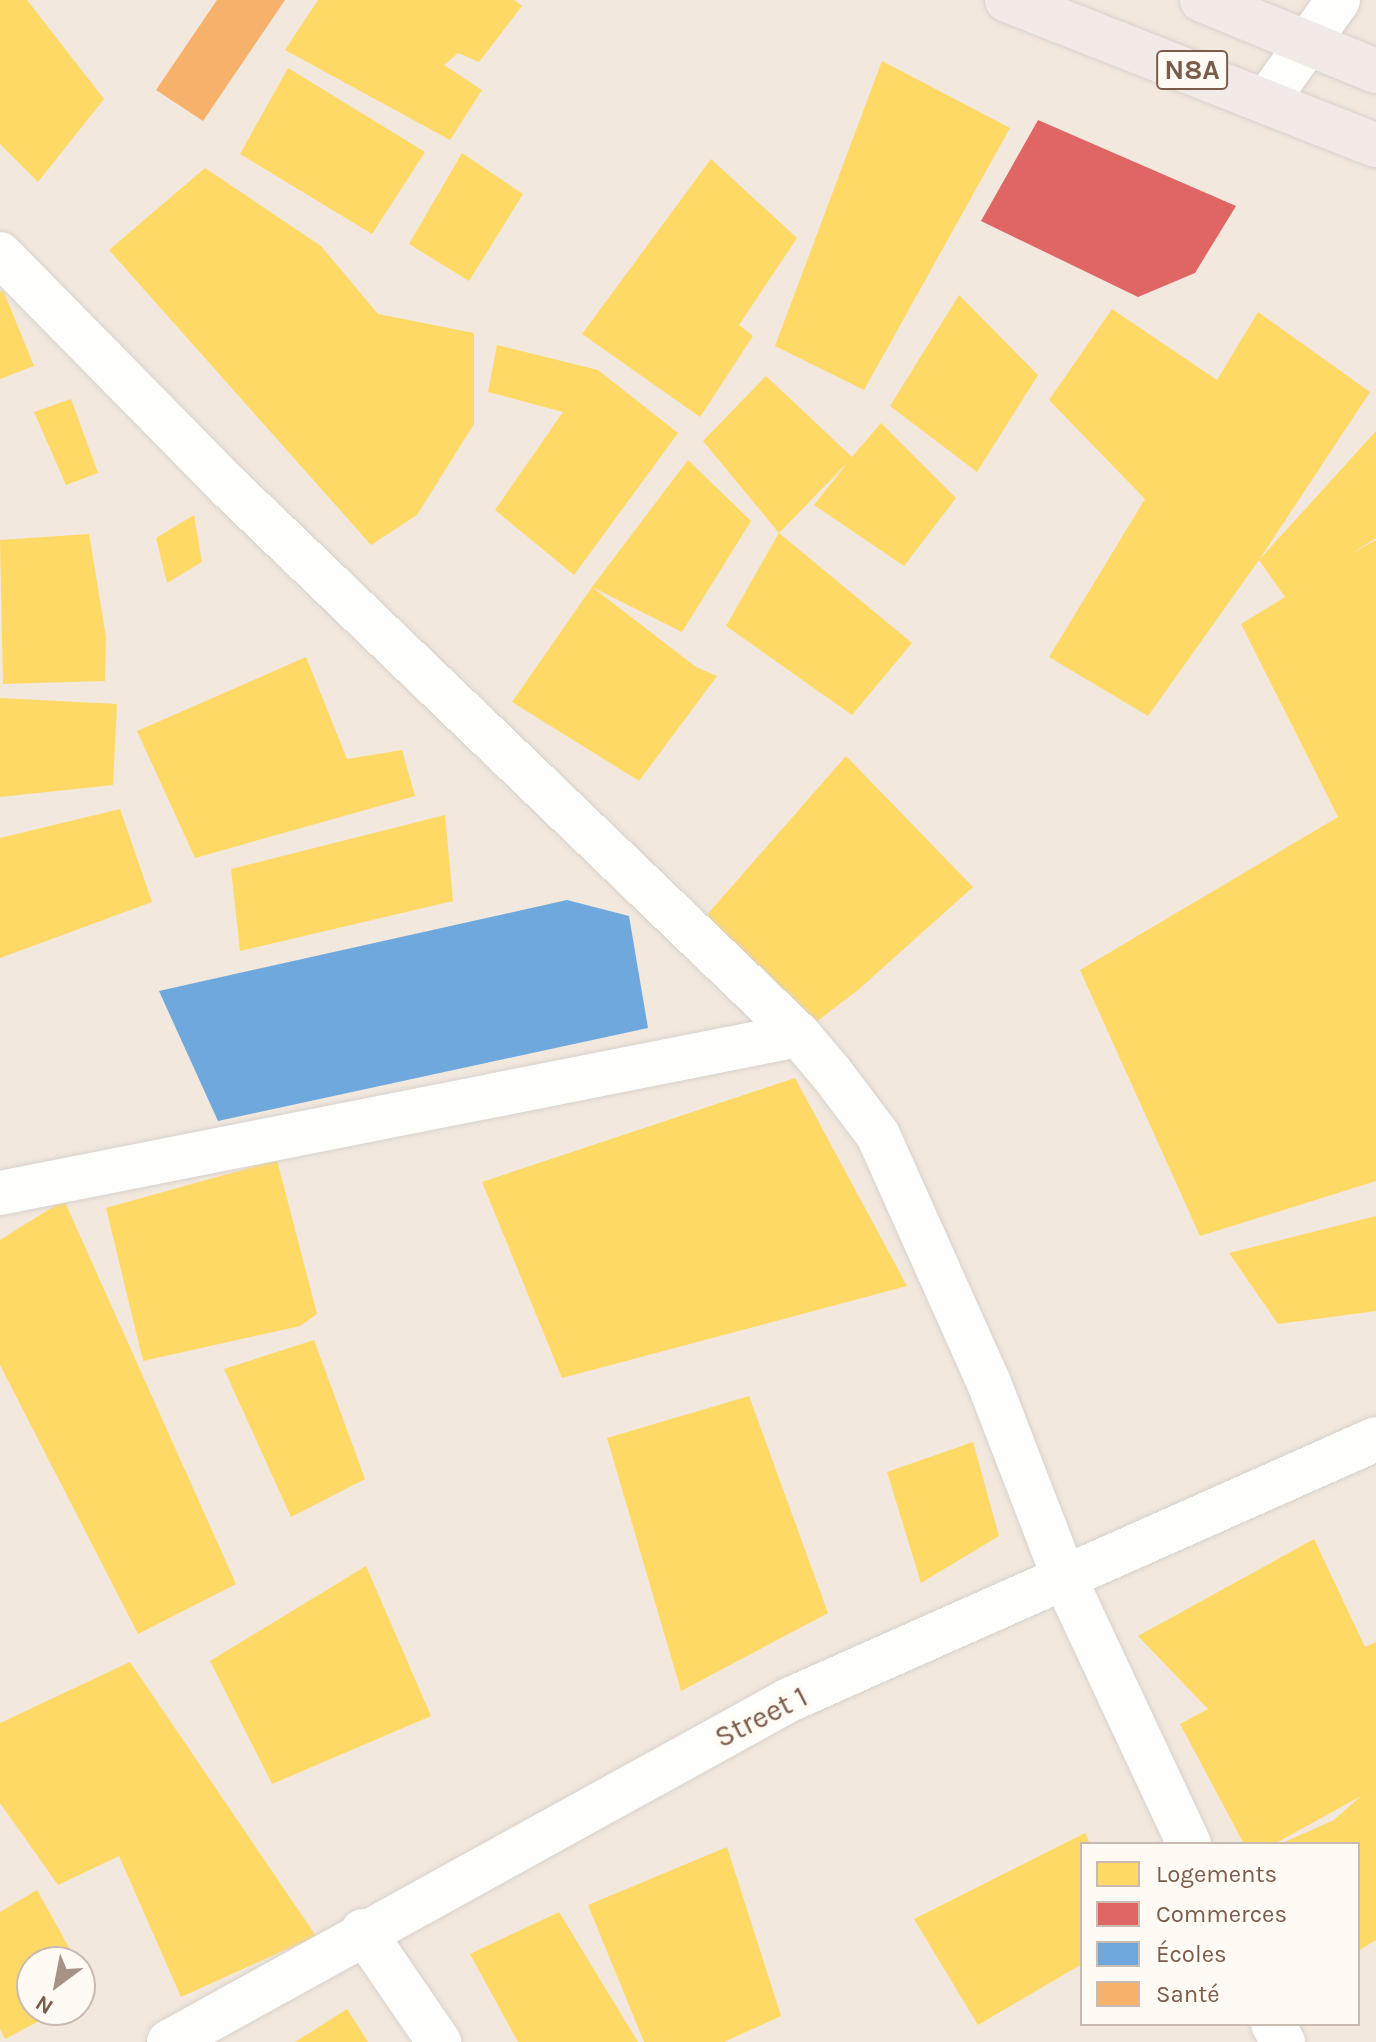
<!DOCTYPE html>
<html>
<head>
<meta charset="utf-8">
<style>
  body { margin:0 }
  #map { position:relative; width:1376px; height:2042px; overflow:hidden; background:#f9f5f0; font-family:Karla,sans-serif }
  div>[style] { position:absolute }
  .residential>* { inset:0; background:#f2e8de }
  .homes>* { inset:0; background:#ffd966 }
  .shops>* { inset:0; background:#e06666 }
  .schools>* { inset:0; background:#6fa8dc }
  .health>* { inset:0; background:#f6b26b }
  .roads { filter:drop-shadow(0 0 2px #d7d1cb) drop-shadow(0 0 2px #d7d1cb) }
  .street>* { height:44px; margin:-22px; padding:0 22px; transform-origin:22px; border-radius:22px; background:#fefefd }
  .secondary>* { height:44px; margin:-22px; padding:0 22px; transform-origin:22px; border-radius:22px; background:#fefefd }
  .highway>* { height:44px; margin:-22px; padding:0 22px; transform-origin:22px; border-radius:22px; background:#f2eae7 }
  span { translate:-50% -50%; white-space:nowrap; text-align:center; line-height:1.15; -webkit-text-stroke:8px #fffaf3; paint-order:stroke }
  .shield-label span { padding:2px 6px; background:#fffaf3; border:2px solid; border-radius:6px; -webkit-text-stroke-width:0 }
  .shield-label { font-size:28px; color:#7a5c4d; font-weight:700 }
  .street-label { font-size:30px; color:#7a5c4d }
  .legend { position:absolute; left:1080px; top:1842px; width:280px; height:184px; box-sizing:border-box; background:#fffaf3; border:2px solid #cabbb1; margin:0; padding:10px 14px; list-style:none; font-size:24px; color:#7a5c4d }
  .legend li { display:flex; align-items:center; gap:16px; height:40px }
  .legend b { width:40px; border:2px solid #cabbb1 }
  .north { position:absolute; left:16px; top:1946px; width:80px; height:80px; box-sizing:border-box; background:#fffaf3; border:2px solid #cabbb1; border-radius:50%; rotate:212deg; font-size:22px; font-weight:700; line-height:32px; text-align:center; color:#7a5c4d }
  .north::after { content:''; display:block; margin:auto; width:28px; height:36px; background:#a69286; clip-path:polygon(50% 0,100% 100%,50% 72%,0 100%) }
</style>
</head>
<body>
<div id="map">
  <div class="residential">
    <i style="clip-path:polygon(evenodd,0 0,1376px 0,1376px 2042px,0 2042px,0 0,1082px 1844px,1358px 1844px,1358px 2024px,1082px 2024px,1082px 1844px,0 0,32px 1962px,80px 1962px,80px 2010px,32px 2010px,32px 1962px)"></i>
  </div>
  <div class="homes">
    <i style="clip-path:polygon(0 0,27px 0,104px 99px,38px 182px,0 144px)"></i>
    <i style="clip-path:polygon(318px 0,514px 0,522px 6px,479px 62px,458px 53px,444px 65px,482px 90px,450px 140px,285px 50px)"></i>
    <i style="clip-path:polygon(882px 61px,1010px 128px,864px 390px,775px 346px)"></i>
    <i style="clip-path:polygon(288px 68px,425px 152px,372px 234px,240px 154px)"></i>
    <i style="clip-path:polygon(462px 153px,523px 194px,469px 281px,409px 244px)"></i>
    <i style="clip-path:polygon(711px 159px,797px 238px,739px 325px,753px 336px,700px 417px,582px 334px)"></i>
    <i style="clip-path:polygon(205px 168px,321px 246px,378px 314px,474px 333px,474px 424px,417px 515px,371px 545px,109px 250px)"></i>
    <i style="clip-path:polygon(3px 290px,34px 366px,0 379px,0 292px)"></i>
    <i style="clip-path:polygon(959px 295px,1038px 375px,977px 472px,890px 406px)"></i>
    <i style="clip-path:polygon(1112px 309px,1217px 380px,1258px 312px,1370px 392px,1259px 560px,1376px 431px,1376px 538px,1351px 554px,1376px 540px,1376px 1181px,1200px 1236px,1080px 970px,1338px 817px,1241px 624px,1285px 597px,1259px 560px,1148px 716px,1049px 657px,1145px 499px,1049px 400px)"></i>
    <i style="clip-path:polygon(497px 345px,598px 370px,678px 433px,574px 575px,495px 510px,563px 412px,488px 392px)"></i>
    <i style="clip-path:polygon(766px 376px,852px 457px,881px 423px,956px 498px,904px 566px,814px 505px,849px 461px,779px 533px,703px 441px)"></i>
    <i style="clip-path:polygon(71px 399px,98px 473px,66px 485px,34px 412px)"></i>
    <i style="clip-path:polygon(688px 460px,751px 521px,682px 632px,592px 587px,696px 667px,717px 676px,639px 781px,512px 702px,592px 587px)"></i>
    <i style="clip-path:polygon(194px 515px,202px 562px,167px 583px,156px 538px)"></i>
    <i style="clip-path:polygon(779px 533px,912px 643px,852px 715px,726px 626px)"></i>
    <i style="clip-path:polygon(89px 534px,106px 637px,105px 681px,3px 684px,0 540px)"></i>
    <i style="clip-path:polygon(306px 657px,347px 759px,402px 750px,415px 796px,195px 858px,137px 731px)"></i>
    <i style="clip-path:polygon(0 698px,117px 704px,113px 785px,0 797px)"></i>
    <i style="clip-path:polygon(846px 756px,973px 887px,858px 990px,799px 1035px,691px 933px)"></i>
    <i style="clip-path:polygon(120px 809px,152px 902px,0 958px,0 838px)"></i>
    <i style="clip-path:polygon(445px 815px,453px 901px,240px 951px,231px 869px)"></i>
    <i style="clip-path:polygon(795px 1078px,907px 1286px,562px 1378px,482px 1182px)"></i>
    <i style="clip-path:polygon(277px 1160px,317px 1314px,300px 1326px,143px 1361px,106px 1208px)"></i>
    <i style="clip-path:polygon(64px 1200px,236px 1584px,138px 1634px,0 1365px,0 1240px)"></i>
    <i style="clip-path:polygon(1376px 1216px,1376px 1311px,1278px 1324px,1229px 1253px)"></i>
    <i style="clip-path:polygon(314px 1340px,365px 1479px,291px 1517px,224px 1369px)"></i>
    <i style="clip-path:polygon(749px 1396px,828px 1613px,681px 1691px,607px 1438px)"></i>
    <i style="clip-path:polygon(973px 1442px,999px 1536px,921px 1583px,887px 1472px)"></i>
    <i style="clip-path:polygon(1314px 1539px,1365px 1647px,1376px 1642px,1376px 1940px,1358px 1951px,1358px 1844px,1280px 1844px,1334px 1820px,1361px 1796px,1274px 1844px,1244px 1844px,1180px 1724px,1208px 1709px,1138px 1636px)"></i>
    <i style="clip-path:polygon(366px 1566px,431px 1716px,272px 1784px,210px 1661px)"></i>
    <i style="clip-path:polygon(130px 1662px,316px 1936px,181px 1997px,119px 1856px,58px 1885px,0 1803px,0 1723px)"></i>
    <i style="clip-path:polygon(1085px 1833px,1090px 1844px,1082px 1844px,1082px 1964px,978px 2025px,914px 1919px)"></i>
    <i style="clip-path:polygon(727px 1847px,781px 2016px,724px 2042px,644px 2042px,588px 1905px)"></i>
    <i style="clip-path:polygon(37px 1890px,77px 1962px,32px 1962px,32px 2010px,60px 2010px,5px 2039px,0 2029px,0 1912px)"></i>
    <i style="clip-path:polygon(559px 1912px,638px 2042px,518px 2042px,470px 1954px)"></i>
    <i style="clip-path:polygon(80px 1968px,93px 1992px,80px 1999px)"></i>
    <i style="clip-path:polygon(347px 2009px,368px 2042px,295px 2042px)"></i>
  </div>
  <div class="shops">
    <i style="clip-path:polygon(1038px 120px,1236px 206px,1195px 273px,1138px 297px,981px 221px)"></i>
  </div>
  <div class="schools">
    <i style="clip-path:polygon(567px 900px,629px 916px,648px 1028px,218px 1121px,159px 991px)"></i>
  </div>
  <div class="health">
    <i style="clip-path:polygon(217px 0,285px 0,203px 121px,156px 90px)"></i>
  </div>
  <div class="roads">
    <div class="street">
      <i style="left:0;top:254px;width:327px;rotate:45.5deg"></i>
      <i style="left:229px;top:487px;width:791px;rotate:43.87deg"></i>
      <i style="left:799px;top:1035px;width:51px;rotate:49.8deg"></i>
      <i style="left:832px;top:1074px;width:76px;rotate:53deg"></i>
      <i style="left:878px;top:1135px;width:272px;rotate:65.9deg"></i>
      <i style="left:989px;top:1383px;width:208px;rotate:68.9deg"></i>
      <i style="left:1064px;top:1577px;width:295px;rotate:64.9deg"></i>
      <i style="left:0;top:1193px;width:814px;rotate:-11.19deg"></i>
      <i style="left:363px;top:1931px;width:135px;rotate:55.6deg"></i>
      <i style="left:1273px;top:2024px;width:21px;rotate:61deg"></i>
      <i style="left:169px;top:2042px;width:708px;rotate:-28.88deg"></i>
      <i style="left:789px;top:1700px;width:642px;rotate:-23.97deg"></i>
    </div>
    <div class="secondary">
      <i style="left:1268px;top:99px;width:121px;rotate:-54.7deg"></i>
    </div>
    <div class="highway">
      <i style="left:1007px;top:0;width:396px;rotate:21.5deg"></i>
      <i style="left:1202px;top:0;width:188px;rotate:22.2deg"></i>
    </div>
  </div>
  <div class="shield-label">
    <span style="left:1192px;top:70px">N8A</span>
  </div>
  <div class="street-label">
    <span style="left:761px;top:1717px;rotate:-27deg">Street 1</span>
  </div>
  <ul class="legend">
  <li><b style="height:22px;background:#ffd966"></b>Logements</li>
  <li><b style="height:22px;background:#e06666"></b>Commerces</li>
  <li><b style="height:22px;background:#6fa8dc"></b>Écoles</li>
  <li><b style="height:22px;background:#f6b26b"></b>Santé</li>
  </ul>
  <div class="north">N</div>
</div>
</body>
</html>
